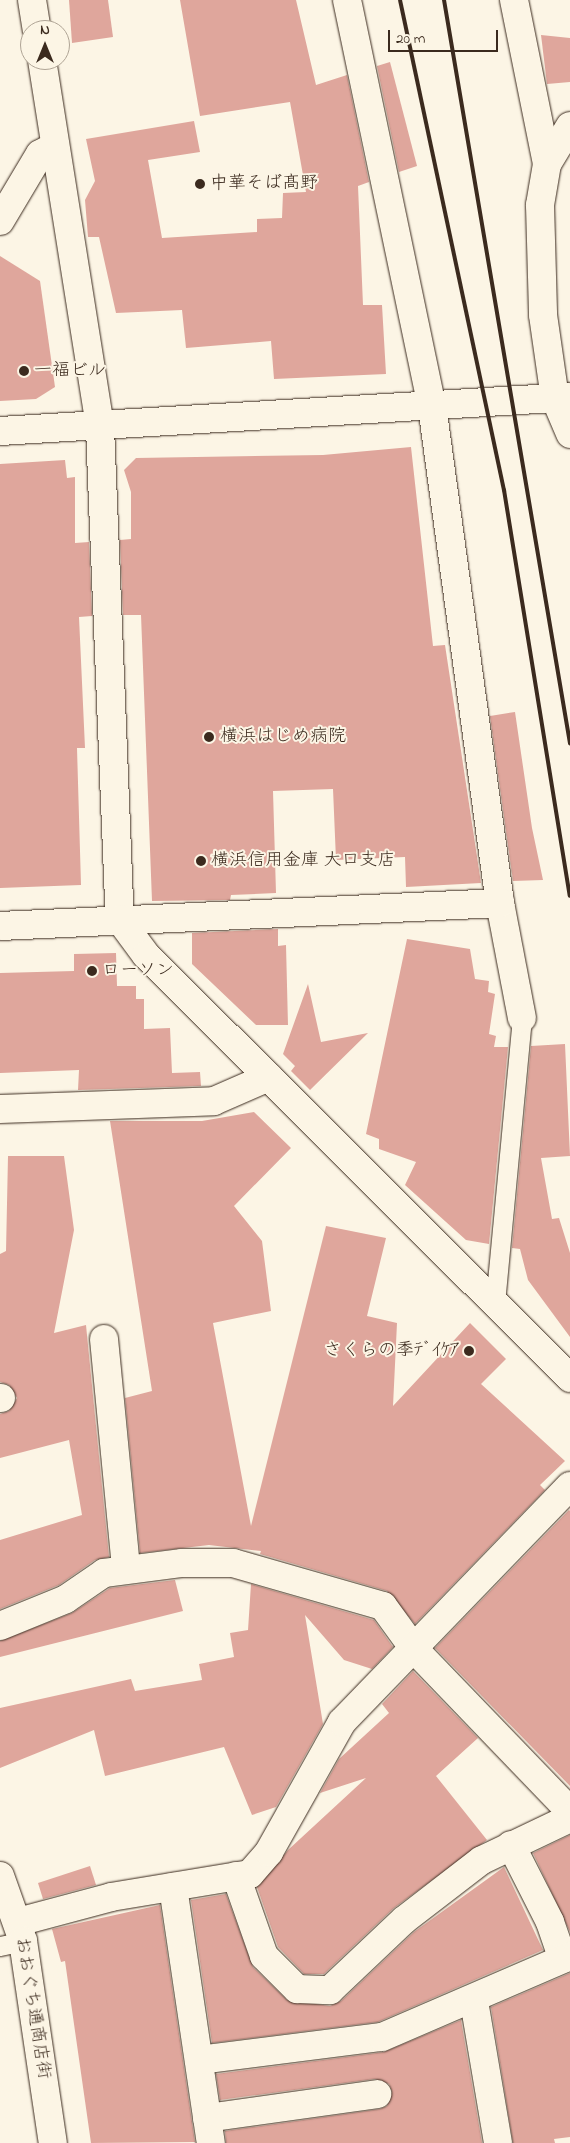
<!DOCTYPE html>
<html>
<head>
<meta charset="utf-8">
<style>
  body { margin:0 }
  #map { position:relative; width:570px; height:2143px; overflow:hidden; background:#fcf5e5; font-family:"Indie Flower","Klee One",sans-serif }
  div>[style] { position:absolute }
  .building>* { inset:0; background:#dfa69c }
  .roads { filter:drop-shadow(0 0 1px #3b2a1e) drop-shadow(0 0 1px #3b2a1e) }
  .lane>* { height:19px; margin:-9.5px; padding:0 9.5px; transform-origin:9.5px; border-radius:9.5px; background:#fcf5e5 }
  .street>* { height:28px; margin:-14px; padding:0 14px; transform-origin:14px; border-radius:14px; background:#fcf5e5 }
  .secondary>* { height:28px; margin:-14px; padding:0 14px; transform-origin:14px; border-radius:14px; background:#fcf5e5 }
  .rail>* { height:4px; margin:-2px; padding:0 2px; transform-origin:2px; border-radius:2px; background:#3b2a1e }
  .dots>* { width:14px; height:14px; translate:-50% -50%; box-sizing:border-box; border:2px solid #fcf5e5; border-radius:50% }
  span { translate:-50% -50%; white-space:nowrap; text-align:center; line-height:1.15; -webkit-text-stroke:4px #fcf5e5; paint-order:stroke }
  .poi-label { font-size:18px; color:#3b2a1e }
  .left { translate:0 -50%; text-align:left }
  .right { translate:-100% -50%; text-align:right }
  .street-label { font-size:18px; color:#3b2a1e }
  .north { position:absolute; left:20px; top:20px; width:50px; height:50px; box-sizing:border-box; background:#fcf5e5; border:1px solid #afa495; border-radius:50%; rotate:0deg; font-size:14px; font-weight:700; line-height:20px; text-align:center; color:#3b2a1e }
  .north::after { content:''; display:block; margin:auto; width:18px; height:22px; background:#3b2a1e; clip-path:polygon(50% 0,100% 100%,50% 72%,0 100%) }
  .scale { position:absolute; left:388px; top:30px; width:110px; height:22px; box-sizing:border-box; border:2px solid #3b2a1e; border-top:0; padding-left:6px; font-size:15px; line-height:18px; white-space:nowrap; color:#3b2a1e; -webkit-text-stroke:4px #fcf5e5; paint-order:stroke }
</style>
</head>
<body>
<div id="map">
  <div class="building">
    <i style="clip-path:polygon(69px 0,108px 0,113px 37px,72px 43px)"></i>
    <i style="clip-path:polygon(180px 0,296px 0,316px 85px,347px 75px,369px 182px,358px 186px,363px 305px,382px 305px,386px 374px,274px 379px,271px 341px,186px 348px,182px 310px,116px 313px,99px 237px,88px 237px,85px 200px,95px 181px,86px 139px,194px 121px,200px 152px,148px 160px,162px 238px,257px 232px,257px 219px,282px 218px,283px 193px,306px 192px,290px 102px,200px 116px)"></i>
    <i style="clip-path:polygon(541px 35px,570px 38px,570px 82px,547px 84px)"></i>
    <i style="clip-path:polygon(390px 62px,417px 166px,399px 172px,377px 66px)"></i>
    <i style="clip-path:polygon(0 256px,40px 281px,55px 387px,36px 399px,0 401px)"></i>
    <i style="clip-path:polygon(411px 447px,433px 646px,445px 645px,481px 883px,406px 887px,405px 857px,336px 860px,333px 789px,273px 791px,276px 893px,231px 895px,230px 900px,152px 901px,141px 615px,123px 615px,120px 540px,131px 539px,131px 492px,124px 470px,136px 458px,323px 455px)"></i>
    <i style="clip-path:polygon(65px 460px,67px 478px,75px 477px,75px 543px,89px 542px,92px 616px,79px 617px,85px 748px,77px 748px,81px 885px,0 888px,0 464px)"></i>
    <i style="clip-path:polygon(515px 712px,532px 828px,543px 880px,513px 881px,490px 716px)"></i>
    <i style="clip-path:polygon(278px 929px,278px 946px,286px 945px,288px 1025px,256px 1025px,192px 964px,192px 933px)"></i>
    <i style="clip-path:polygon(407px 939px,470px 949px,475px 979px,489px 981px,488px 992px,495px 994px,489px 1034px,496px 1036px,494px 1047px,508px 1047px,489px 1244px,466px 1240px,405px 1185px,416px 1162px,379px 1149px,379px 1139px,366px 1134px)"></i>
    <i style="clip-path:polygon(116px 953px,117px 986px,136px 986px,136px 999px,144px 999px,144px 1029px,170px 1028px,172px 1073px,200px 1072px,201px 1086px,78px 1090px,79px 1070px,0 1073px,0 973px,74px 971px,74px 954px)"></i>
    <i style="clip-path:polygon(308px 984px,321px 1042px,368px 1033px,310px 1090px,291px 1071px,295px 1066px,283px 1054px)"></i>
    <i style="clip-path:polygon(565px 1044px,570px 1156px,541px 1158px,552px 1219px,559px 1218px,570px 1253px,570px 1337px,528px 1280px,520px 1249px,512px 1248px,531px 1046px)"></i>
    <i style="clip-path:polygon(254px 1112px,291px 1148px,234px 1206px,262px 1241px,271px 1311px,213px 1323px,251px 1526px,326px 1226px,386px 1238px,367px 1316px,397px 1323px,393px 1406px,470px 1323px,506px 1359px,481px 1384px,565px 1461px,540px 1485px,545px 1490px,415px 1624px,387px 1591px,260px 1554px,261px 1551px,209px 1545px,140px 1553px,125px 1398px,152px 1391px,110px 1121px,202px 1121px)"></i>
    <i style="clip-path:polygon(8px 1156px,64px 1156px,74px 1230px,54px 1333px,86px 1325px,109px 1557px,95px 1560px,59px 1585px,0 1609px,0 1540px,82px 1515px,69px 1440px,0 1458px,0 1414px,9px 1411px,17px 1398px,9px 1385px,0 1382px,0 1254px,6px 1251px)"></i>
    <i style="clip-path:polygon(569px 1510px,570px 1511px,570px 1786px,435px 1648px)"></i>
    <i style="clip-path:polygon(175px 1580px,183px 1611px,0 1657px,0 1641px,72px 1613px,110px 1588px)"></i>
    <i style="clip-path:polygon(251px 1584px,374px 1620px,393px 1647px,372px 1669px,344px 1660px,305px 1615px,323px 1724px,276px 1807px,252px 1815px,224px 1747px,105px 1776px,94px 1730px,0 1768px,0 1708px,131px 1679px,135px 1691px,202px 1680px,199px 1664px,234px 1657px,230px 1633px,248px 1630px)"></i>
    <i style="clip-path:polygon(413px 1671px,478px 1738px,436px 1776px,487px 1840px,394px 1908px,324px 1974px,304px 1974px,278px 1947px,257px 1887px,288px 1850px,366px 1778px,320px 1793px,339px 1759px,389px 1713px,382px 1704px)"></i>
    <i style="clip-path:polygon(570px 1835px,570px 1932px,533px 1853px)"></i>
    <i style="clip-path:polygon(90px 1866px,96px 1885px,43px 1899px,38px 1883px)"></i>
    <i style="clip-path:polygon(504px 1867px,543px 1950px,378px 2022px,212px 2043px,191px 1900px,226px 1894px,253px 1967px,287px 2000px,330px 2006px,341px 2001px,414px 1932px)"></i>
    <i style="clip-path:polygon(160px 1905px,195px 2142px,91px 2143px,65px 1961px,61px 1962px,52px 1929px)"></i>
    <i style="clip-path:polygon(570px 1973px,570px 2137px,554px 2139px,555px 2143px,513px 2143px,491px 2007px)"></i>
    <i style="clip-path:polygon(461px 2020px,482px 2143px,226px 2143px,225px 2131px,380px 2109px,387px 2106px,392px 2092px,389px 2084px,375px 2079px,220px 2100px,216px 2074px,384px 2052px)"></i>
  </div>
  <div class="roads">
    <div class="lane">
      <i style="left:495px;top:1303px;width:286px;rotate:-84.6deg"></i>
      <i style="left:0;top:1946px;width:24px;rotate:-12deg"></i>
    </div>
    <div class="street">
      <i style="left:347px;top:0;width:415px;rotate:78.2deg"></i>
      <i style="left:432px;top:406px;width:502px;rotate:82.21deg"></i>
      <i style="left:500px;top:903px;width:117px;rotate:79.2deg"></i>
      <i style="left:514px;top:0;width:167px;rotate:78.6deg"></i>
      <i style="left:570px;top:126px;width:44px;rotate:121.2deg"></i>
      <i style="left:547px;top:164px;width:42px;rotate:99.7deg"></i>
      <i style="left:540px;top:205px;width:110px;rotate:88.4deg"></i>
      <i style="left:543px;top:315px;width:84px;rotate:81.8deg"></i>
      <i style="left:555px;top:398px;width:39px;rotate:67deg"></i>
      <i style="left:0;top:221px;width:78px;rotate:-59.2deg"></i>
      <i style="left:40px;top:154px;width:17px;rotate:-28deg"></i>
      <i style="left:0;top:1109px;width:214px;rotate:-2.1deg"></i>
      <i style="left:214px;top:1101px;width:60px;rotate:-23.6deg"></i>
      <i style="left:104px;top:1339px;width:231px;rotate:84.5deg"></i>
      <i style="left:0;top:1398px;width:1px"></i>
      <i style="left:0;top:1626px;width:71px;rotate:-22.2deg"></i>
      <i style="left:66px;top:1599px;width:46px;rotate:-34.4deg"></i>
      <i style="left:104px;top:1573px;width:79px;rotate:-7.3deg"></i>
      <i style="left:182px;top:1563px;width:51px"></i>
      <i style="left:233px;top:1563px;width:156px;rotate:16deg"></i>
      <i style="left:383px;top:1606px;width:54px;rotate:54deg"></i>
      <i style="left:415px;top:1650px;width:223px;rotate:46.1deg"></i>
      <i style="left:511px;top:1845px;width:86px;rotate:63.1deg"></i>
      <i style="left:550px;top:1922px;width:39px;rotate:71deg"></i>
      <i style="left:236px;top:1876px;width:85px;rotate:70.7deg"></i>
      <i style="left:264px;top:1956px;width:47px;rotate:45deg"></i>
      <i style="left:297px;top:1989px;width:33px;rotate:2deg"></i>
      <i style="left:330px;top:1990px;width:102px;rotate:-43.4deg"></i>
      <i style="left:404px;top:1920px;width:98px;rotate:-37.6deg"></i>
      <i style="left:482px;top:1860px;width:98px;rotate:-25.5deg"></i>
      <i style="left:173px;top:1887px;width:259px;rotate:81.6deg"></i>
      <i style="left:18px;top:1922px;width:96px;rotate:-15deg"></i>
      <i style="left:111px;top:1897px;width:141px;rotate:-9.4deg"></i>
      <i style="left:250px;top:1874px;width:29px;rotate:-49deg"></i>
      <i style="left:269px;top:1852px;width:149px;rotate:-60.7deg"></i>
      <i style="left:342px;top:1722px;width:328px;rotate:-46deg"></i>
      <i style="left:474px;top:2001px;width:144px;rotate:80.4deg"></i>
      <i style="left:199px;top:2060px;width:184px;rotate:-7.2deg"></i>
      <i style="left:382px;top:2037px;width:205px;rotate:-23.3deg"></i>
      <i style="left:207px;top:2118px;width:172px;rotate:-8deg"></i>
    </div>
    <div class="secondary">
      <i style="left:32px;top:0;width:30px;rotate:81deg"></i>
      <i style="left:42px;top:60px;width:373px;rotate:81deg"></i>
      <i style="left:100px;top:428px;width:492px;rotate:87.7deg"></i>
      <i style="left:120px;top:920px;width:44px;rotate:53.4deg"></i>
      <i style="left:146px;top:955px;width:599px;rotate:44.93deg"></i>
      <i style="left:0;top:431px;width:571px;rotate:-3.41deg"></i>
      <i style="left:0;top:926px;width:501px;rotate:-2.63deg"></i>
      <i style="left:0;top:1876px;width:69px;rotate:70.5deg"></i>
      <i style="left:23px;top:1941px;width:204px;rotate:81.6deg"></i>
    </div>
  </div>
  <div class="rail">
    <i style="left:400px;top:0;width:501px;rotate:78.02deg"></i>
    <i style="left:504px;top:490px;width:411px;rotate:80.8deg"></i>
    <i style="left:444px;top:0;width:754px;rotate:80.38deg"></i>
  </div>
  <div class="dots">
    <i style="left:200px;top:184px;background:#3b2a1e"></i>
    <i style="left:24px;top:371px;background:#3b2a1e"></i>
    <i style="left:209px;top:737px;background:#3b2a1e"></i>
    <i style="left:201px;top:861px;background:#3b2a1e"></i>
    <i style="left:92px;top:971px;background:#3b2a1e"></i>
    <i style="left:469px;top:1351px;background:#3b2a1e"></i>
  </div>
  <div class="poi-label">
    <span class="left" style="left:210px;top:184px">中華そば髙野</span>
    <span class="left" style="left:34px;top:371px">一福ビル</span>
    <span class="left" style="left:220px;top:737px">横浜はじめ病院</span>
    <span class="left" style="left:211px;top:861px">横浜信用金庫 大口支店</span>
    <span class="left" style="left:102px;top:971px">ローソン</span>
    <span class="right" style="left:459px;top:1351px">さくらの季ﾃﾞｲｹｱ</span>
  </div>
  <div class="street-label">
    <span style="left:32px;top:2008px;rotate:81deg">おおぐち通商店街</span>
  </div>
  <div class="north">N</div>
  <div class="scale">20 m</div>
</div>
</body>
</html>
